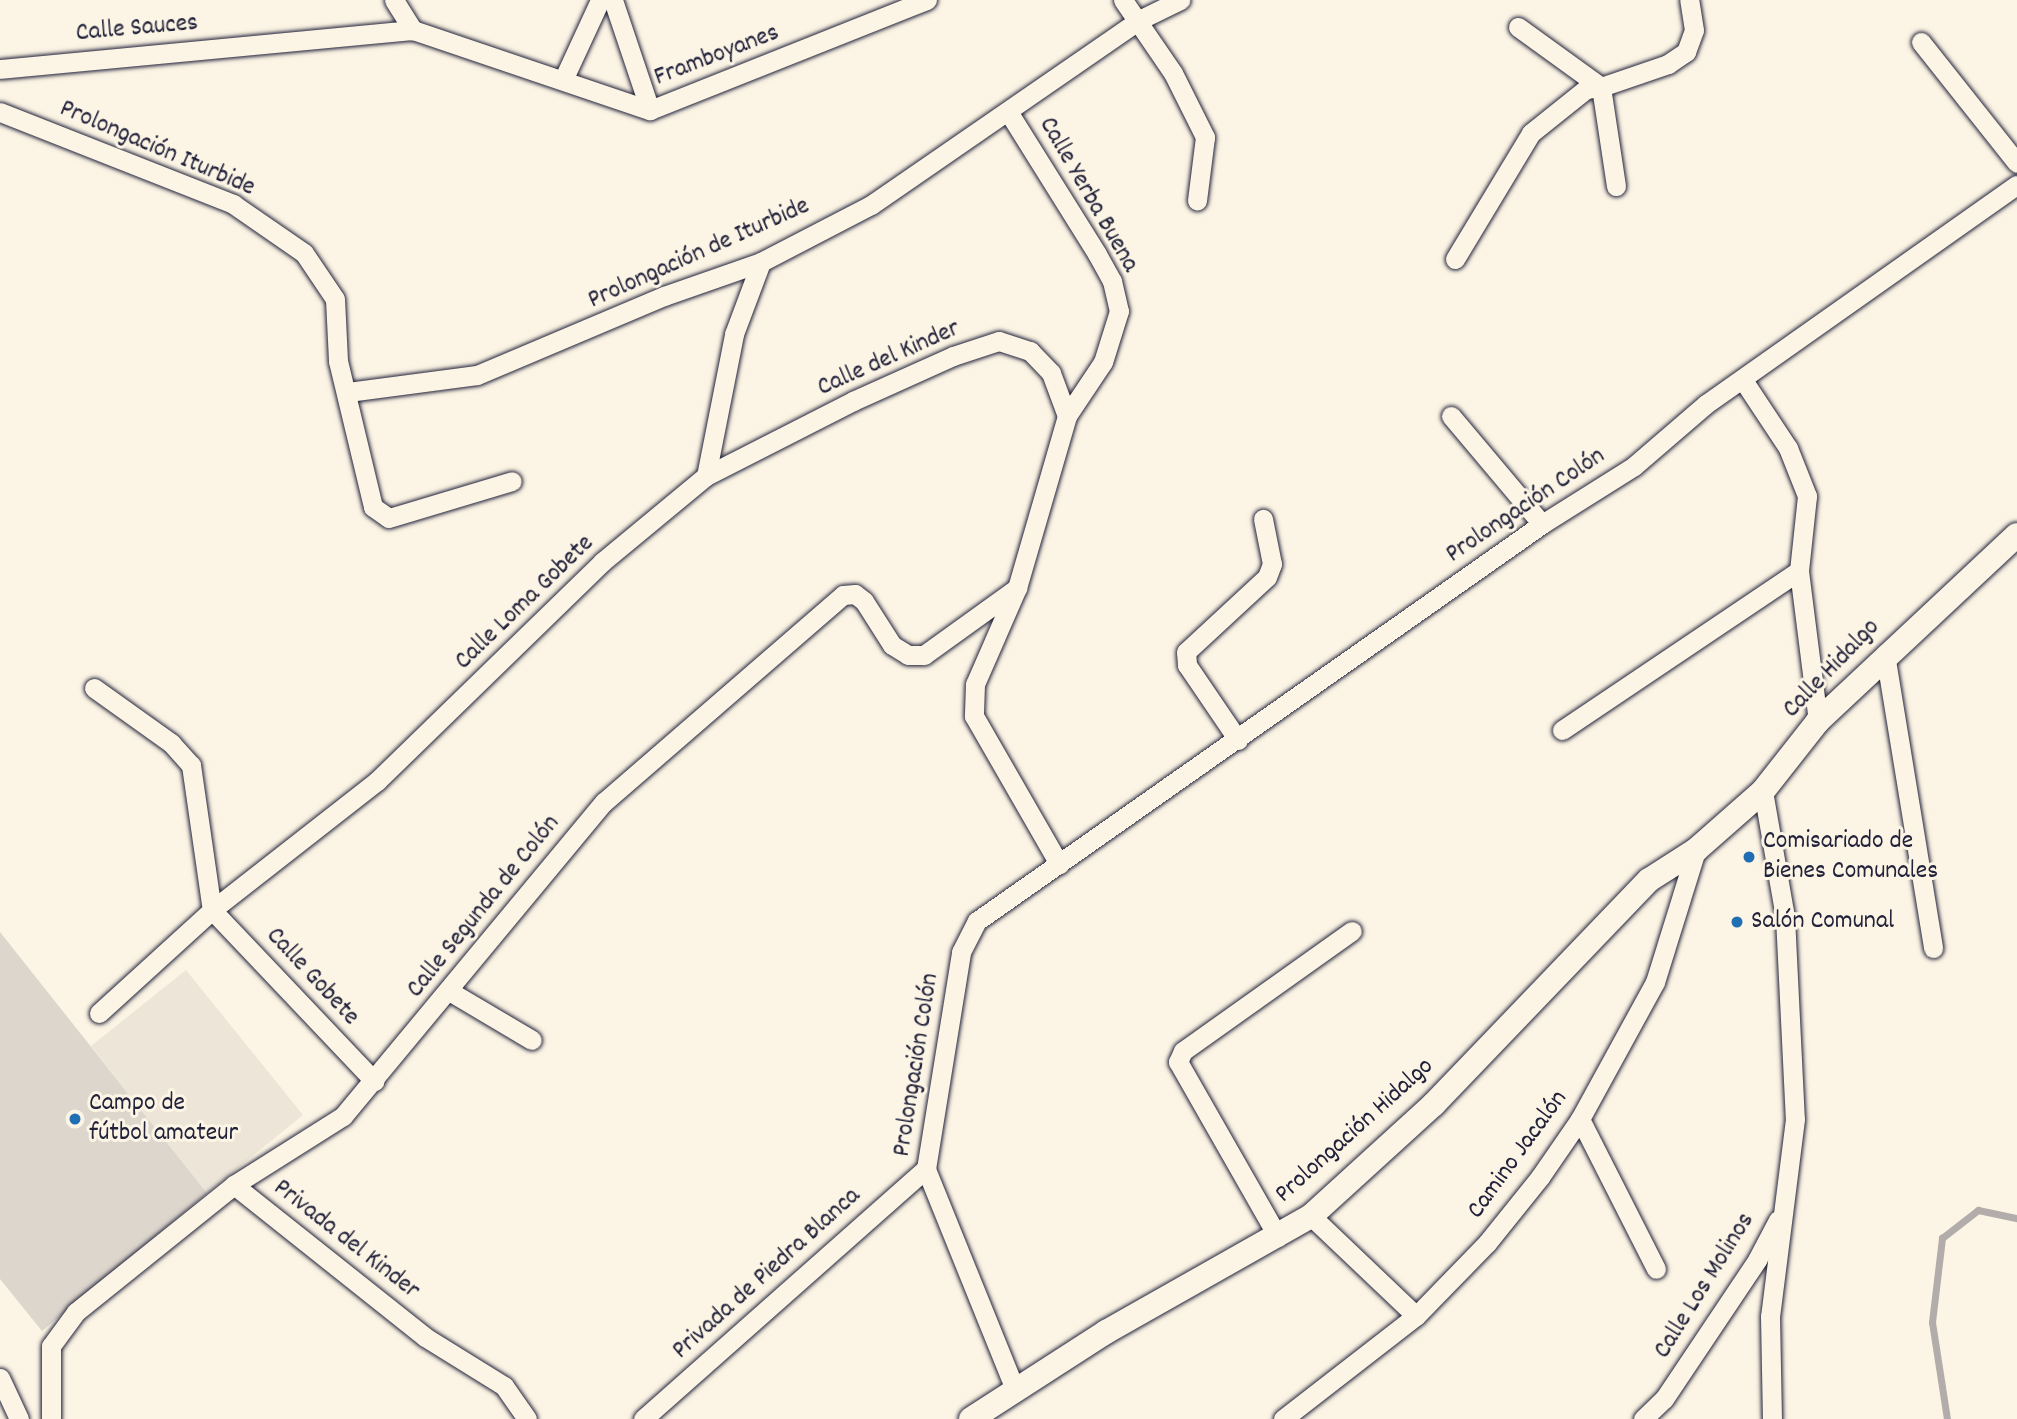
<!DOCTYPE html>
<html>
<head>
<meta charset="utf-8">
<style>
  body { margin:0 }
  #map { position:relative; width:2017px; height:1419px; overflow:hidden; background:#fcf5e5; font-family:Dekko,sans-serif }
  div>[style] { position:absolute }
  .built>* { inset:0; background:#ece5d8 }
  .green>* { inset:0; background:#dcd6cc }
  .stream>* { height:7px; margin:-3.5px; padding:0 3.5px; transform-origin:3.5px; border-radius:3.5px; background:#b2adab }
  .roads { filter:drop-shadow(0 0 2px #22223b) drop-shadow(0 0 2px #22223b) }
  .minor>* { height:19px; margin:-9.5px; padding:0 9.5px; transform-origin:9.5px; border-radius:9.5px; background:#fcf5e5 }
  .tertiary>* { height:24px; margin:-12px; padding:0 12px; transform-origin:12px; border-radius:12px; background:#fcf5e5 }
  .dots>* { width:19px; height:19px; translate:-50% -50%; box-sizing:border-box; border:4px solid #fcf5e5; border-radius:50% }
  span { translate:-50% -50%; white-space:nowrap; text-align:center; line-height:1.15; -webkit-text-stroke:6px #fcf5e5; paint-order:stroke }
  .street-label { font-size:26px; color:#22223b }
  .poi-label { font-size:26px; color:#22223b }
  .left { translate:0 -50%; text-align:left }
</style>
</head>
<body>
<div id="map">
  <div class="built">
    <i style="clip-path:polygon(186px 970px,303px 1115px,207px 1193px,91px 1046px)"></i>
  </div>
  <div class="green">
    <i style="clip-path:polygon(0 932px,207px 1193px,42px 1331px,0 1279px)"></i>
  </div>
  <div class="stream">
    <i style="left:1947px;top:1419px;width:98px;rotate:-98.8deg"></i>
    <i style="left:1932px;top:1322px;width:85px;rotate:-83.2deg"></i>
    <i style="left:1942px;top:1238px;width:46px;rotate:-37.9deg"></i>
    <i style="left:1978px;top:1210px;width:40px;rotate:12deg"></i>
  </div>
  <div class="roads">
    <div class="minor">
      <i style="left:394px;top:0;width:36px;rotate:58deg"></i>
      <i style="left:613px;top:0;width:116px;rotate:71.4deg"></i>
      <i style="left:1123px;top:0;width:88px;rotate:55.6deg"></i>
      <i style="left:1173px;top:73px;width:72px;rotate:63.4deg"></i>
      <i style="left:1205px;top:137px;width:64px;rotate:97.2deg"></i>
      <i style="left:1518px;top:27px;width:102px;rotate:35.9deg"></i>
      <i style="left:1921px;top:42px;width:154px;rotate:51.6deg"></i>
      <i style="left:0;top:69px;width:415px;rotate:-5.4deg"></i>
      <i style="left:413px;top:30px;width:250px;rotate:18.7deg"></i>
      <i style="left:650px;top:110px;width:298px;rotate:-21.7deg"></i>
      <i style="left:564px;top:78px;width:86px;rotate:-65.2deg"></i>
      <i style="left:0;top:112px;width:251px;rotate:21.5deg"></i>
      <i style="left:233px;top:204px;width:86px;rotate:34.6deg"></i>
      <i style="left:304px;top:253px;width:55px;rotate:56deg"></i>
      <i style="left:335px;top:299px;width:62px;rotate:87.2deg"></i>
      <i style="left:338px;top:361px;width:150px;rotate:76.5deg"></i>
      <i style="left:373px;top:507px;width:19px;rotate:35deg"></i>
      <i style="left:389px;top:518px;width:128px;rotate:-16.7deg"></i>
      <i style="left:1009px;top:113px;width:166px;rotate:58deg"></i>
      <i style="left:1097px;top:254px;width:31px;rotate:61deg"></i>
      <i style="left:1112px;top:281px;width:31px;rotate:77deg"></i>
      <i style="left:1119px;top:311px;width:53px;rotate:107.4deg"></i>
      <i style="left:1103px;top:362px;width:65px;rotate:123.7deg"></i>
      <i style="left:1067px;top:416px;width:179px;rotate:106.2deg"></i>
      <i style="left:1017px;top:588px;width:105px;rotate:113.6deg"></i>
      <i style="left:975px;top:684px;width:32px;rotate:92deg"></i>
      <i style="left:974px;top:716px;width:171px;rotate:60.1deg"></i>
      <i style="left:1616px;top:186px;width:100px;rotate:-98.6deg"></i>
      <i style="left:1601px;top:87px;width:71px;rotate:-18.9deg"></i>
      <i style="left:1668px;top:64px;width:22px;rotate:-34deg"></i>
      <i style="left:1686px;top:52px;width:23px;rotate:-70deg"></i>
      <i style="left:1694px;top:30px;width:30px;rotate:-99deg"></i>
      <i style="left:1455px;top:259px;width:147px;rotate:-58.9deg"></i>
      <i style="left:1531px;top:133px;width:70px;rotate:-38.7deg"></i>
      <i style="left:1586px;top:89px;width:15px;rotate:-8deg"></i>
      <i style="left:1743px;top:380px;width:82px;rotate:56.5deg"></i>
      <i style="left:1788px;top:448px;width:52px;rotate:68.4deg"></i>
      <i style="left:1807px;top:496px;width:75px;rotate:96.1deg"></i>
      <i style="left:1799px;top:571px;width:151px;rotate:82.8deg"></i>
      <i style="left:348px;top:392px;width:130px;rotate:-7.5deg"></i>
      <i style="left:477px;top:375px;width:203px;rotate:-22.9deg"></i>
      <i style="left:664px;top:296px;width:103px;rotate:-19.3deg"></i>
      <i style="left:761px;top:262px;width:124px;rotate:-27.4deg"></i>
      <i style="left:871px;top:205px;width:326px;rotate:-34.6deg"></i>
      <i style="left:1139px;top:20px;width:46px;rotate:-26deg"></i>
      <i style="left:1451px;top:416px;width:141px;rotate:49.9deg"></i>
      <i style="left:706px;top:476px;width:165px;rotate:-27deg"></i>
      <i style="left:853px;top:401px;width:110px;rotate:-24.2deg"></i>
      <i style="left:953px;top:356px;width:48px;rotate:-18.1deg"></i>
      <i style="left:999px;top:341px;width:33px;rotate:18deg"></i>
      <i style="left:1030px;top:351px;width:30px;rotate:46deg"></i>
      <i style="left:1051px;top:373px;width:46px;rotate:69.6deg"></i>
      <i style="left:1885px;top:654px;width:298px;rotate:80.7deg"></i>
      <i style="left:94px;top:688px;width:95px;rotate:35.5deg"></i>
      <i style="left:171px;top:743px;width:30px;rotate:48deg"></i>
      <i style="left:191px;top:765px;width:147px;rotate:81.8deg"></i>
      <i style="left:1562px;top:730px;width:285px;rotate:-33.9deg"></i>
      <i style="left:1238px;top:740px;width:91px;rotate:-124.2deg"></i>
      <i style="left:1187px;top:665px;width:13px;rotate:-94deg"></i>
      <i style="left:1186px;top:652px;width:110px;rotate:-42.8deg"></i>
      <i style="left:1267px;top:577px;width:14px;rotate:-69deg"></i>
      <i style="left:1272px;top:564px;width:46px;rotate:-101.3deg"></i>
      <i style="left:1763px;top:791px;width:128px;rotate:80.1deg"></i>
      <i style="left:1785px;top:917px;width:202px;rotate:87.2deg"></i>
      <i style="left:1795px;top:1119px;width:199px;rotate:97.2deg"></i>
      <i style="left:1770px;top:1316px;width:103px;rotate:88.9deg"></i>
      <i style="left:212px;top:910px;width:236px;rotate:46.5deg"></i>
      <i style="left:449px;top:991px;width:96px;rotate:30.6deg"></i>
      <i style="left:99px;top:1013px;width:153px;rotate:-42.3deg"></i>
      <i style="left:212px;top:910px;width:209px;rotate:-38deg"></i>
      <i style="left:377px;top:781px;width:314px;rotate:-44.2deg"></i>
      <i style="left:602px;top:562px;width:135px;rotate:-39.6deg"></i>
      <i style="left:706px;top:476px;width:145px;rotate:-78.8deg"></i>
      <i style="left:734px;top:334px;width:77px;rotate:-69.4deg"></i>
      <i style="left:1580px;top:1119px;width:168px;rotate:63.1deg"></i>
      <i style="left:234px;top:1185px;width:244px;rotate:38.5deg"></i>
      <i style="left:425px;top:1337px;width:93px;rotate:31.8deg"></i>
      <i style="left:504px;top:1386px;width:40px;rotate:55.1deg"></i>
      <i style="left:1311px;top:1216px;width:145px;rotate:43.6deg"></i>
      <i style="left:1278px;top:1237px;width:202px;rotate:-119.7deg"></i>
      <i style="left:1178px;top:1062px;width:12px;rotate:-66deg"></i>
      <i style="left:1183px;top:1051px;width:207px;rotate:-35.4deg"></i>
      <i style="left:0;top:1378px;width:45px;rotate:65.1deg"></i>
      <i style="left:1014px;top:1387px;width:235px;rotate:-112deg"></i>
      <i style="left:926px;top:1169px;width:220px;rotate:-80.8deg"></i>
      <i style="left:961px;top:952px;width:35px;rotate:-63deg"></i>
      <i style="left:977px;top:921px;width:691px;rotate:-35.09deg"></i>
      <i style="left:1542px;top:524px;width:109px;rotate:-32.2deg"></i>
      <i style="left:1634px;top:466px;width:95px;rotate:-40.7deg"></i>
      <i style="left:1706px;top:404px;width:380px;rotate:-35.2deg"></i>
      <i style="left:51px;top:1419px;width:73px;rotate:-90deg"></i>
      <i style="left:51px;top:1346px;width:42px;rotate:-53.7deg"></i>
      <i style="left:76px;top:1312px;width:203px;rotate:-38.8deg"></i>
      <i style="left:234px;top:1185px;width:129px;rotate:-32.3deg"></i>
      <i style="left:343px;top:1116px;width:408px;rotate:-50.3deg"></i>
      <i style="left:604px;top:802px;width:316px;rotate:-40.9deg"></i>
      <i style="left:843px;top:595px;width:12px;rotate:-5deg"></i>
      <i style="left:855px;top:594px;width:11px;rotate:38deg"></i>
      <i style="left:864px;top:601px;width:52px;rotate:57.5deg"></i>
      <i style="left:892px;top:645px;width:19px;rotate:32deg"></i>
      <i style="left:908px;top:655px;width:16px"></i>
      <i style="left:924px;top:655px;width:115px;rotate:-35.8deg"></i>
      <i style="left:643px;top:1419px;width:378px;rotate:-41.5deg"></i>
      <i style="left:1283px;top:1419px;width:168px;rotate:-37.8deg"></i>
      <i style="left:1416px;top:1316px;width:102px;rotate:-45.8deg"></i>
      <i style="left:1487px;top:1243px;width:85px;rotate:-51.2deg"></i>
      <i style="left:1540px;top:1177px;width:70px;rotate:-55.4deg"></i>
      <i style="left:1580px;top:1119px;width:156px;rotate:-61.3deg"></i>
      <i style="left:1655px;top:982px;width:138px;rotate:-72.7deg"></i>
      <i style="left:1643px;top:1419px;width:29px;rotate:-44deg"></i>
      <i style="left:1664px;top:1399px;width:167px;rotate:-56.2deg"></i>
      <i style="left:1757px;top:1260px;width:45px;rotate:-62.3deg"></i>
    </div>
    <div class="tertiary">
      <i style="left:971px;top:1419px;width:161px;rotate:-32.8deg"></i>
      <i style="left:1106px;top:1332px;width:236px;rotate:-29.5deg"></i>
      <i style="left:1311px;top:1216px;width:166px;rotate:-42.3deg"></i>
      <i style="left:1434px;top:1104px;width:310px;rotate:-46.2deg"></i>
      <i style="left:1649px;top:880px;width:56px;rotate:-32.6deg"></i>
      <i style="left:1696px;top:850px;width:89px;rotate:-41.4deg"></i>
      <i style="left:1763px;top:791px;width:89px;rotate:-51.8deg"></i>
      <i style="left:1818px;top:721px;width:272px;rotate:-43.1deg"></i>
    </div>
  </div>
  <div class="dots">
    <i style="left:1749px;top:857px;background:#1f6fb2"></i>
    <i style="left:1737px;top:922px;background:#1f6fb2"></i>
    <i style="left:75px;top:1119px;background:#1f6fb2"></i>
  </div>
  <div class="street-label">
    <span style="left:137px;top:29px;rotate:-5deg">Calle Sauces</span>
    <span style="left:717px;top:56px;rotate:-21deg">Framboyanes</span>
    <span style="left:157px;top:149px;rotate:23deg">Prolongación Iturbide</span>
    <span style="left:1088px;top:195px;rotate:60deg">Calle Yerba Buena</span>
    <span style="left:699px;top:254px;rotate:-24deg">Prolongación de Iturbide</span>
    <span style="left:889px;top:359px;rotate:-24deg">Calle del Kinder</span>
    <span style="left:1526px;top:506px;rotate:-34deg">Prolongación Colón</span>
    <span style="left:525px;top:603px;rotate:-44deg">Calle Loma Gobete</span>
    <span style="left:1832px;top:669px;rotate:-46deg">Calle Hidalgo</span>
    <span style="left:484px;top:907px;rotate:-51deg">Calle Segunda de Colón</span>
    <span style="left:312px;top:977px;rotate:47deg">Calle Gobete</span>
    <span style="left:917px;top:1065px;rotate:-81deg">Prolongación Colón</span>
    <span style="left:1355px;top:1131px;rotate:-42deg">Prolongación Hidalgo</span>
    <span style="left:1518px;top:1155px;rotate:-54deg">Camino Jacalón</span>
    <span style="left:346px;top:1240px;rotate:38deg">Privada del Kinder</span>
    <span style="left:767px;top:1274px;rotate:-42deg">Privada de Piedra Blanca</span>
    <span style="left:1705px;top:1286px;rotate:-58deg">Calle Los Molinos</span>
  </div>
  <div class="poi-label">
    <span class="left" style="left:1763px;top:857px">Comisariado de<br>Bienes Comunales</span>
    <span class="left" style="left:1751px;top:922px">Salón Comunal</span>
    <span class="left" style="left:89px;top:1119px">Campo de<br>fútbol amateur</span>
  </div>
</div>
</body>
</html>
